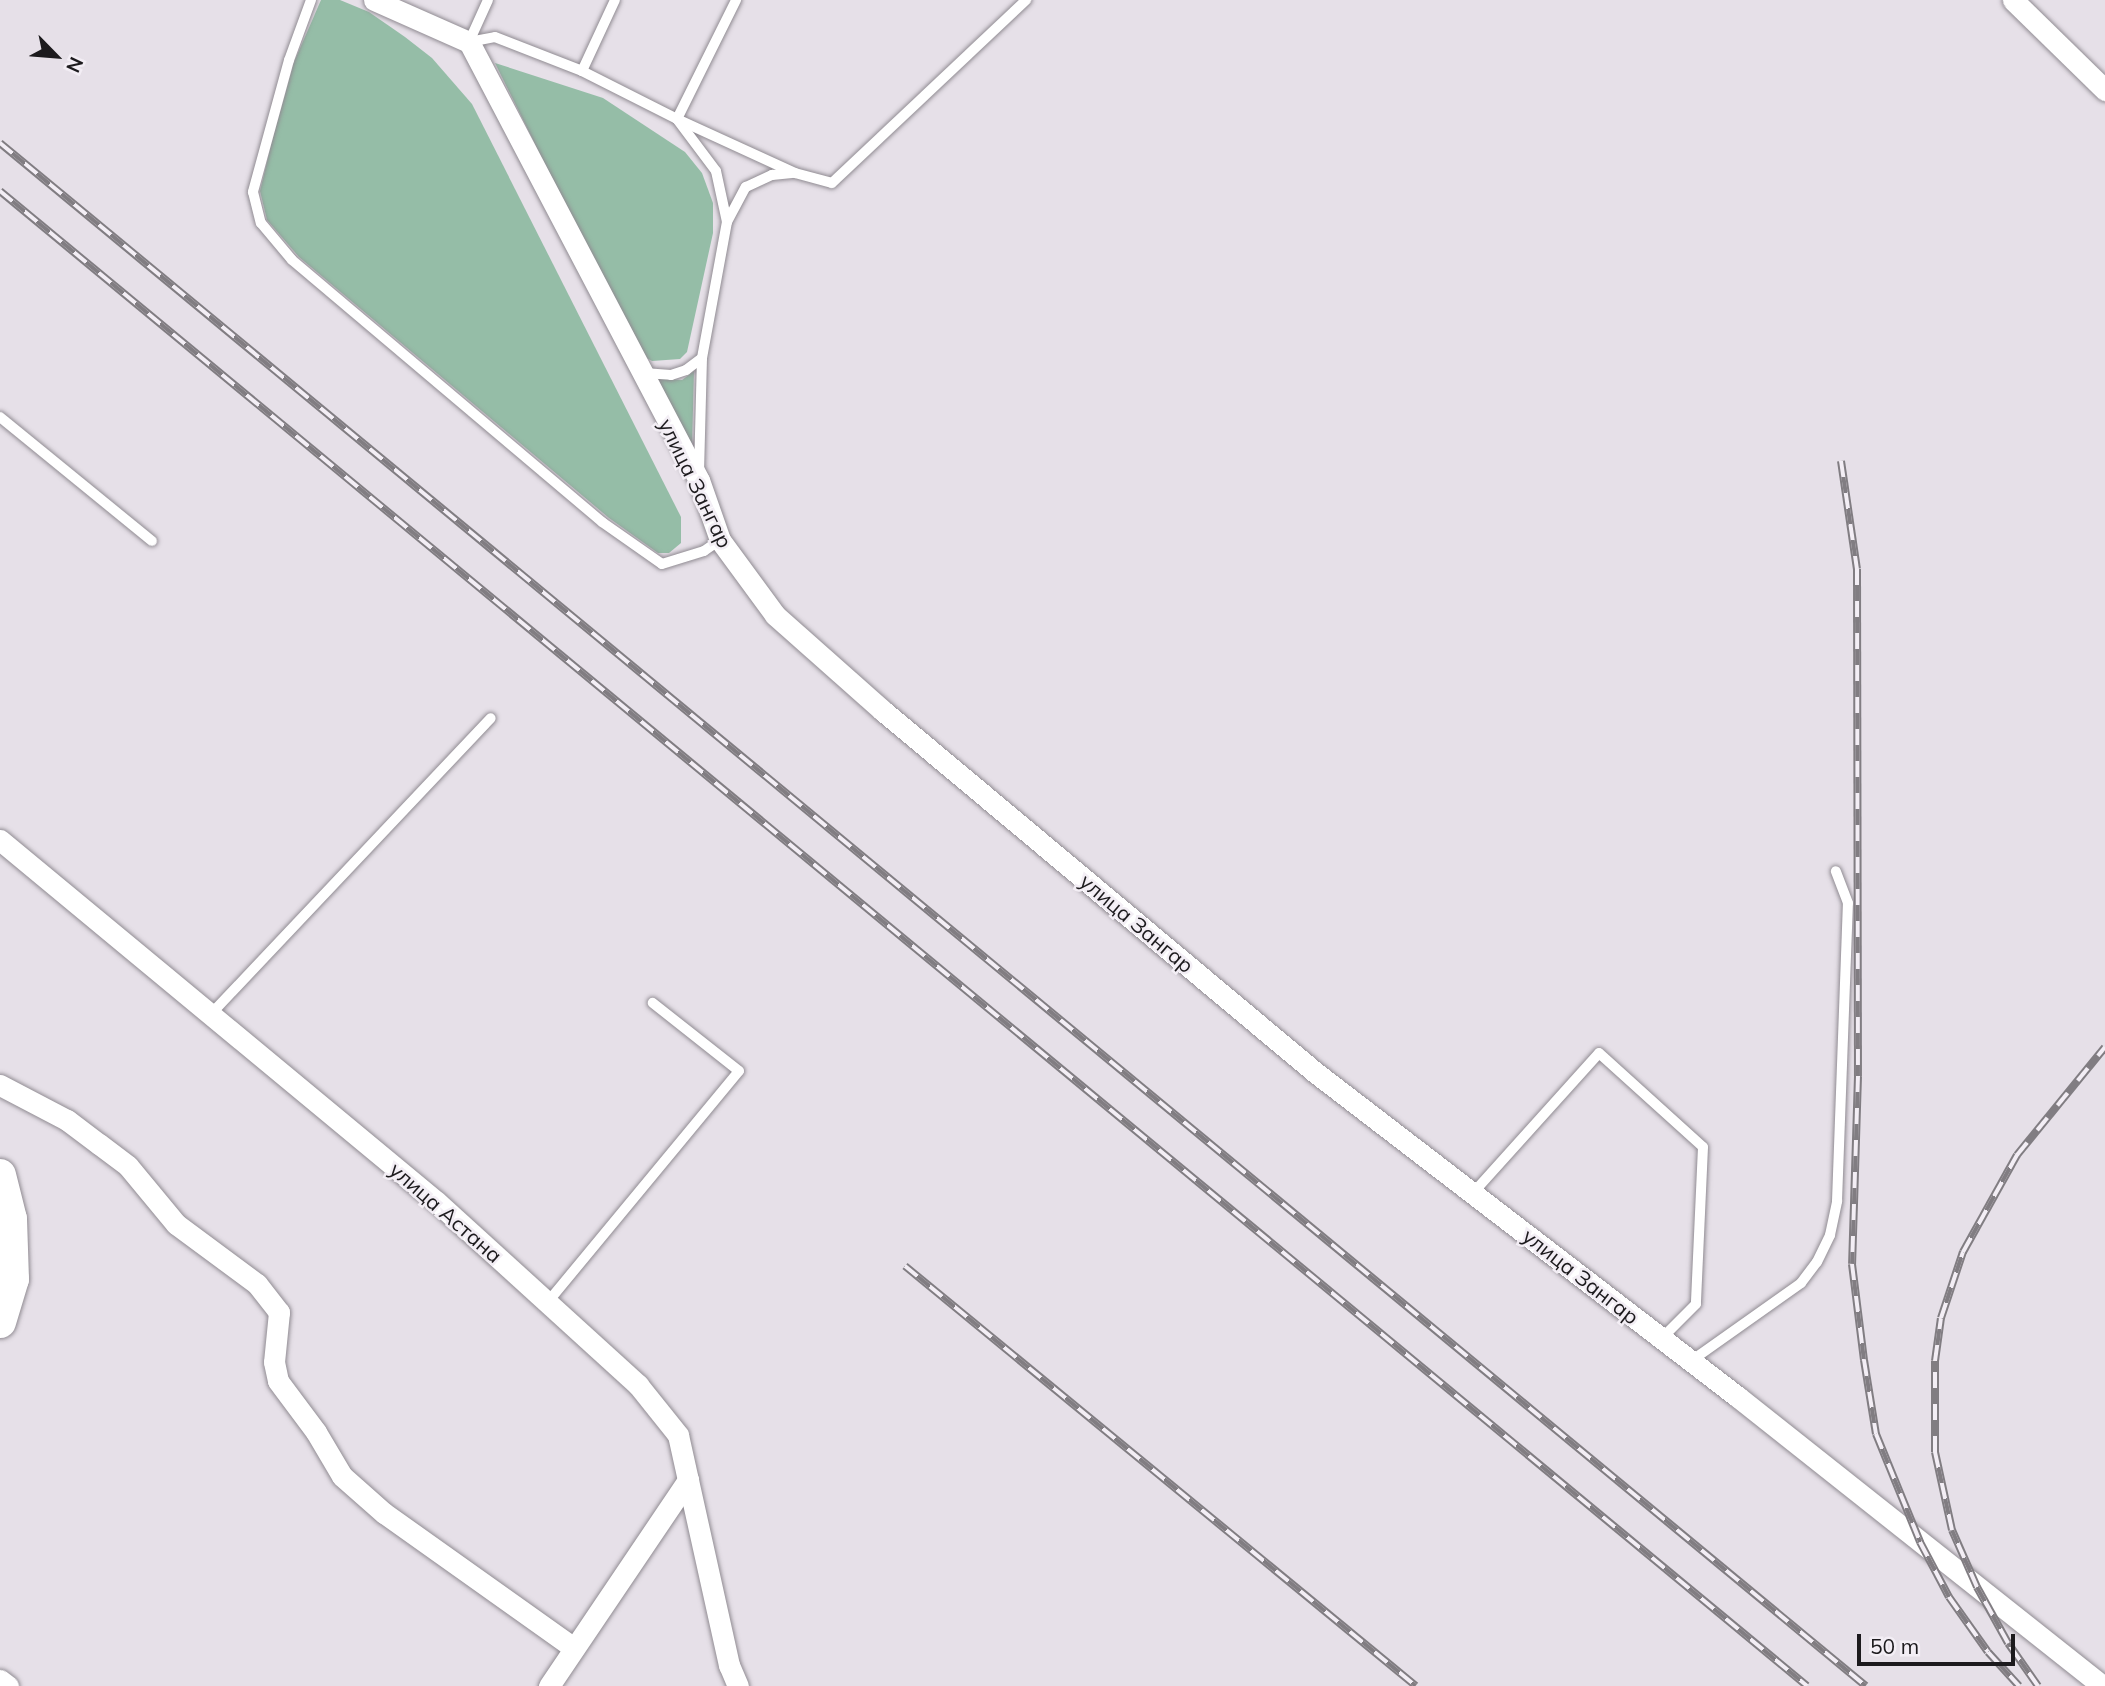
<!DOCTYPE html>
<html>
<head>
<meta charset="utf-8">
<style>
  body { margin:0 }
  #map { position:relative; width:2105px; height:1686px; overflow:hidden; background:#e6e0e8; font-family:Mulish,sans-serif }
  div>[style] { position:absolute }
  .green>* { inset:0; background:#95bda7 }
  .roads { filter:drop-shadow(0 0 2px #908b92) drop-shadow(0 0 2px #908b92) }
  .service>* { height:10px; margin:-5px; padding:0 5px; transform-origin:5px; border-radius:5px; background:#fff }
  .minor>* { height:21px; margin:-10.5px; padding:0 10.5px; transform-origin:10.5px; border-radius:10.5px; background:#fff }
  .secondary>* { height:32px; margin:-16px; padding:0 16px; transform-origin:16px; border-radius:16px; background:#fff }
  .rail>* { height:8px; margin-top:-4px; transform-origin:0; background:repeating-linear-gradient(90deg,#f3eef5 0 16px,#817d82 0 32px); box-sizing:border-box; border-block:2px solid #817d82 }
  span { translate:-50% -50%; white-space:nowrap; text-align:center; line-height:1.15; -webkit-text-stroke:5px #f3eef5; paint-order:stroke }
  .street-label { font-size:21px; color:#1c1a1d }
  .north { position:absolute; left:21px; top:21px; width:70px; height:70px; -webkit-text-stroke:5px #f3eef5; paint-order:stroke; rotate:115deg; font-size:19px; font-weight:700; line-height:28px; text-align:center; color:#1c1a1d }
  .north::after { content:''; display:block; margin:auto; width:24px; height:32px; background:#1c1a1d; clip-path:polygon(50% 0,100% 100%,50% 72%,0 100%) }
  .scale { position:absolute; left:1857px; top:1634px; width:158px; height:32px; box-sizing:border-box; border:4px solid #1c1a1d; border-top:0; padding-left:9px; font-size:21px; line-height:24px; white-space:nowrap; color:#1c1a1d; -webkit-text-stroke:5px #f3eef5; paint-order:stroke }
</style>
</head>
<body>
<div id="map">
  <div class="green">
    <i style="clip-path:polygon(321px 0,340px 0,369px 12px,405px 37px,432px 58px,472px 104px,681px 517px,681px 543px,669px 553px,658px 553px,609px 518px,299px 257px,267px 220px,260px 191px,271px 145px,294px 62px)"></i>
    <i style="clip-path:polygon(495px 63px,603px 98px,685px 152px,702px 173px,713px 203px,713px 233px,687px 352px,680px 359px,652px 361px,638px 353px)"></i>
    <i style="clip-path:polygon(694px 371px,692px 447px,650px 378px,682px 380px)"></i>
  </div>
  <div class="roads">
    <div class="service">
      <i style="left:311px;top:0;width:64px;rotate:110.1deg"></i>
      <i style="left:289px;top:60px;width:137px;rotate:105.3deg"></i>
      <i style="left:253px;top:192px;width:32px;rotate:76deg"></i>
      <i style="left:261px;top:223px;width:48px;rotate:50deg"></i>
      <i style="left:292px;top:260px;width:406px;rotate:40.2deg"></i>
      <i style="left:602px;top:522px;width:73px;rotate:35deg"></i>
      <i style="left:662px;top:564px;width:44px;rotate:-17.2deg"></i>
      <i style="left:704px;top:551px;width:19px;rotate:-35deg"></i>
      <i style="left:469px;top:42px;width:26px;rotate:-11deg"></i>
      <i style="left:495px;top:37px;width:93px;rotate:21.3deg"></i>
      <i style="left:582px;top:71px;width:106px;rotate:26.8deg"></i>
      <i style="left:677px;top:119px;width:130px;rotate:24.6deg"></i>
      <i style="left:795px;top:173px;width:38px;rotate:15deg"></i>
      <i style="left:832px;top:183px;width:267px;rotate:-43.3deg"></i>
      <i style="left:469px;top:42px;width:46px;rotate:-65.7deg"></i>
      <i style="left:582px;top:71px;width:78px;rotate:-65.1deg"></i>
      <i style="left:727px;top:222px;width:40px;rotate:-62deg"></i>
      <i style="left:746px;top:187px;width:29px;rotate:-25deg"></i>
      <i style="left:772px;top:175px;width:20px;rotate:-6deg"></i>
      <i style="left:644px;top:373px;width:27px;rotate:4deg"></i>
      <i style="left:671px;top:375px;width:16px;rotate:-18deg"></i>
      <i style="left:686px;top:370px;width:20px;rotate:-37deg"></i>
      <i style="left:0;top:417px;width:196px;rotate:39.2deg"></i>
      <i style="left:699px;top:472px;width:114px;rotate:-88.5deg"></i>
      <i style="left:702px;top:358px;width:138px;rotate:-79.6deg"></i>
      <i style="left:727px;top:222px;width:52px;rotate:-102.2deg"></i>
      <i style="left:716px;top:171px;width:65px;rotate:-126.9deg"></i>
      <i style="left:677px;top:119px;width:133px;rotate:-63.6deg"></i>
      <i style="left:211px;top:1014px;width:407px;rotate:-46.6deg"></i>
      <i style="left:1473px;top:1193px;width:188px;rotate:-48deg"></i>
      <i style="left:1599px;top:1053px;width:140px;rotate:42.1deg"></i>
      <i style="left:1703px;top:1147px;width:157px;rotate:92.6deg"></i>
      <i style="left:1696px;top:1304px;width:48px;rotate:135deg"></i>
      <i style="left:547px;top:1303px;width:301px;rotate:-50.4deg"></i>
      <i style="left:739px;top:1071px;width:110px;rotate:-141.7deg"></i>
      <i style="left:1691px;top:1361px;width:135px;rotate:-35.3deg"></i>
      <i style="left:1801px;top:1283px;width:26px;rotate:-53deg"></i>
      <i style="left:1817px;top:1262px;width:30px;rotate:-64deg"></i>
      <i style="left:1830px;top:1235px;width:35px;rotate:-78deg"></i>
      <i style="left:1837px;top:1201px;width:298px;rotate:-87.9deg"></i>
      <i style="left:1848px;top:903px;width:34px;rotate:-111deg"></i>
    </div>
    <div class="minor">
      <i style="left:374px;top:0;width:104px;rotate:23.9deg"></i>
      <i style="left:469px;top:42px;width:495px;rotate:62.3deg"></i>
      <i style="left:699px;top:480px;width:64px;rotate:70.7deg"></i>
      <i style="left:720px;top:540px;width:93px;rotate:53.7deg"></i>
      <i style="left:775px;top:615px;width:143px;rotate:41.6deg"></i>
      <i style="left:882px;top:710px;width:566px;rotate:39.91deg"></i>
      <i style="left:1316px;top:1073px;width:532px;rotate:37.52deg"></i>
      <i style="left:1738px;top:1397px;width:466px;rotate:38.4deg"></i>
      <i style="left:2013px;top:0;width:129px;rotate:44.4deg"></i>
      <i style="left:0;top:840px;width:567px;rotate:39.64deg"></i>
      <i style="left:437px;top:1202px;width:272px;rotate:42.3deg"></i>
      <i style="left:638px;top:1385px;width:64px;rotate:51.3deg"></i>
      <i style="left:678px;top:1435px;width:236px;rotate:77.5deg"></i>
      <i style="left:729px;top:1665px;width:23px;rotate:67deg"></i>
      <i style="left:0;top:1085px;width:76px;rotate:27.6deg"></i>
      <i style="left:67px;top:1120px;width:40px;rotate:37deg"></i>
      <i style="left:99px;top:1144px;width:36px;rotate:37deg"></i>
      <i style="left:128px;top:1166px;width:75px;rotate:50.4deg"></i>
      <i style="left:176px;top:1224px;width:101px;rotate:36.5deg"></i>
      <i style="left:257px;top:1284px;width:36px;rotate:52deg"></i>
      <i style="left:279px;top:1312px;width:50px;rotate:95.7deg"></i>
      <i style="left:274px;top:1362px;width:19px;rotate:78deg"></i>
      <i style="left:278px;top:1381px;width:64px;rotate:53.3deg"></i>
      <i style="left:316px;top:1432px;width:51px;rotate:59.4deg"></i>
      <i style="left:342px;top:1476px;width:56px;rotate:41.4deg"></i>
      <i style="left:384px;top:1513px;width:233px;rotate:35.4deg"></i>
      <i style="left:0;top:1680px;width:10px;rotate:37deg"></i>
      <i style="left:549px;top:1686px;width:249px;rotate:-56deg"></i>
    </div>
    <div class="secondary">
      <i style="left:0;top:1175px;width:45px;rotate:76deg"></i>
      <i style="left:11px;top:1219px;width:60px;rotate:88.1deg"></i>
      <i style="left:13px;top:1279px;width:45px;rotate:106.8deg"></i>
    </div>
  </div>
  <div class="rail">
    <i style="left:0;top:143px;width:2421px;rotate:39.59deg"></i>
    <i style="left:0;top:191px;width:2345px;rotate:39.6deg"></i>
    <i style="left:1841px;top:461px;width:109px;rotate:81.6deg"></i>
    <i style="left:1857px;top:569px;width:507px;rotate:89.89deg"></i>
    <i style="left:1858px;top:1076px;width:188px;rotate:91.8deg"></i>
    <i style="left:1852px;top:1264px;width:97px;rotate:82.9deg"></i>
    <i style="left:1864px;top:1360px;width:75px;rotate:80.8deg"></i>
    <i style="left:1876px;top:1434px;width:117px;rotate:67.8deg"></i>
    <i style="left:1920px;top:1542px;width:62px;rotate:62.2deg"></i>
    <i style="left:1949px;top:1597px;width:67px;rotate:54.7deg"></i>
    <i style="left:1988px;top:1652px;width:46px;rotate:47.6deg"></i>
    <i style="left:905px;top:1266px;width:661px;rotate:39.42deg"></i>
    <i style="left:2038px;top:1686px;width:52px;rotate:-124.9deg"></i>
    <i style="left:2008px;top:1643px;width:64px;rotate:-119deg"></i>
    <i style="left:1977px;top:1587px;width:62px;rotate:-113.7deg"></i>
    <i style="left:1952px;top:1530px;width:80px;rotate:-102.3deg"></i>
    <i style="left:1935px;top:1452px;width:91px;rotate:-90deg"></i>
    <i style="left:1935px;top:1361px;width:43px;rotate:-82.1deg"></i>
    <i style="left:1941px;top:1318px;width:70px;rotate:-71.6deg"></i>
    <i style="left:1963px;top:1252px;width:111px;rotate:-60.9deg"></i>
    <i style="left:2017px;top:1155px;width:139px;rotate:-50.8deg"></i>
  </div>
  <div class="street-label">
    <span style="left:696px;top:483px;rotate:64deg">улица Зангар</span>
    <span style="left:1137px;top:923px;rotate:40deg">улица Зангар</span>
    <span style="left:446px;top:1212px;rotate:41deg">улица Астана</span>
    <span style="left:1581px;top:1276px;rotate:38deg">улица Зангар</span>
  </div>
  <div class="north">N</div>
  <div class="scale">50 m</div>
</div>
</body>
</html>
